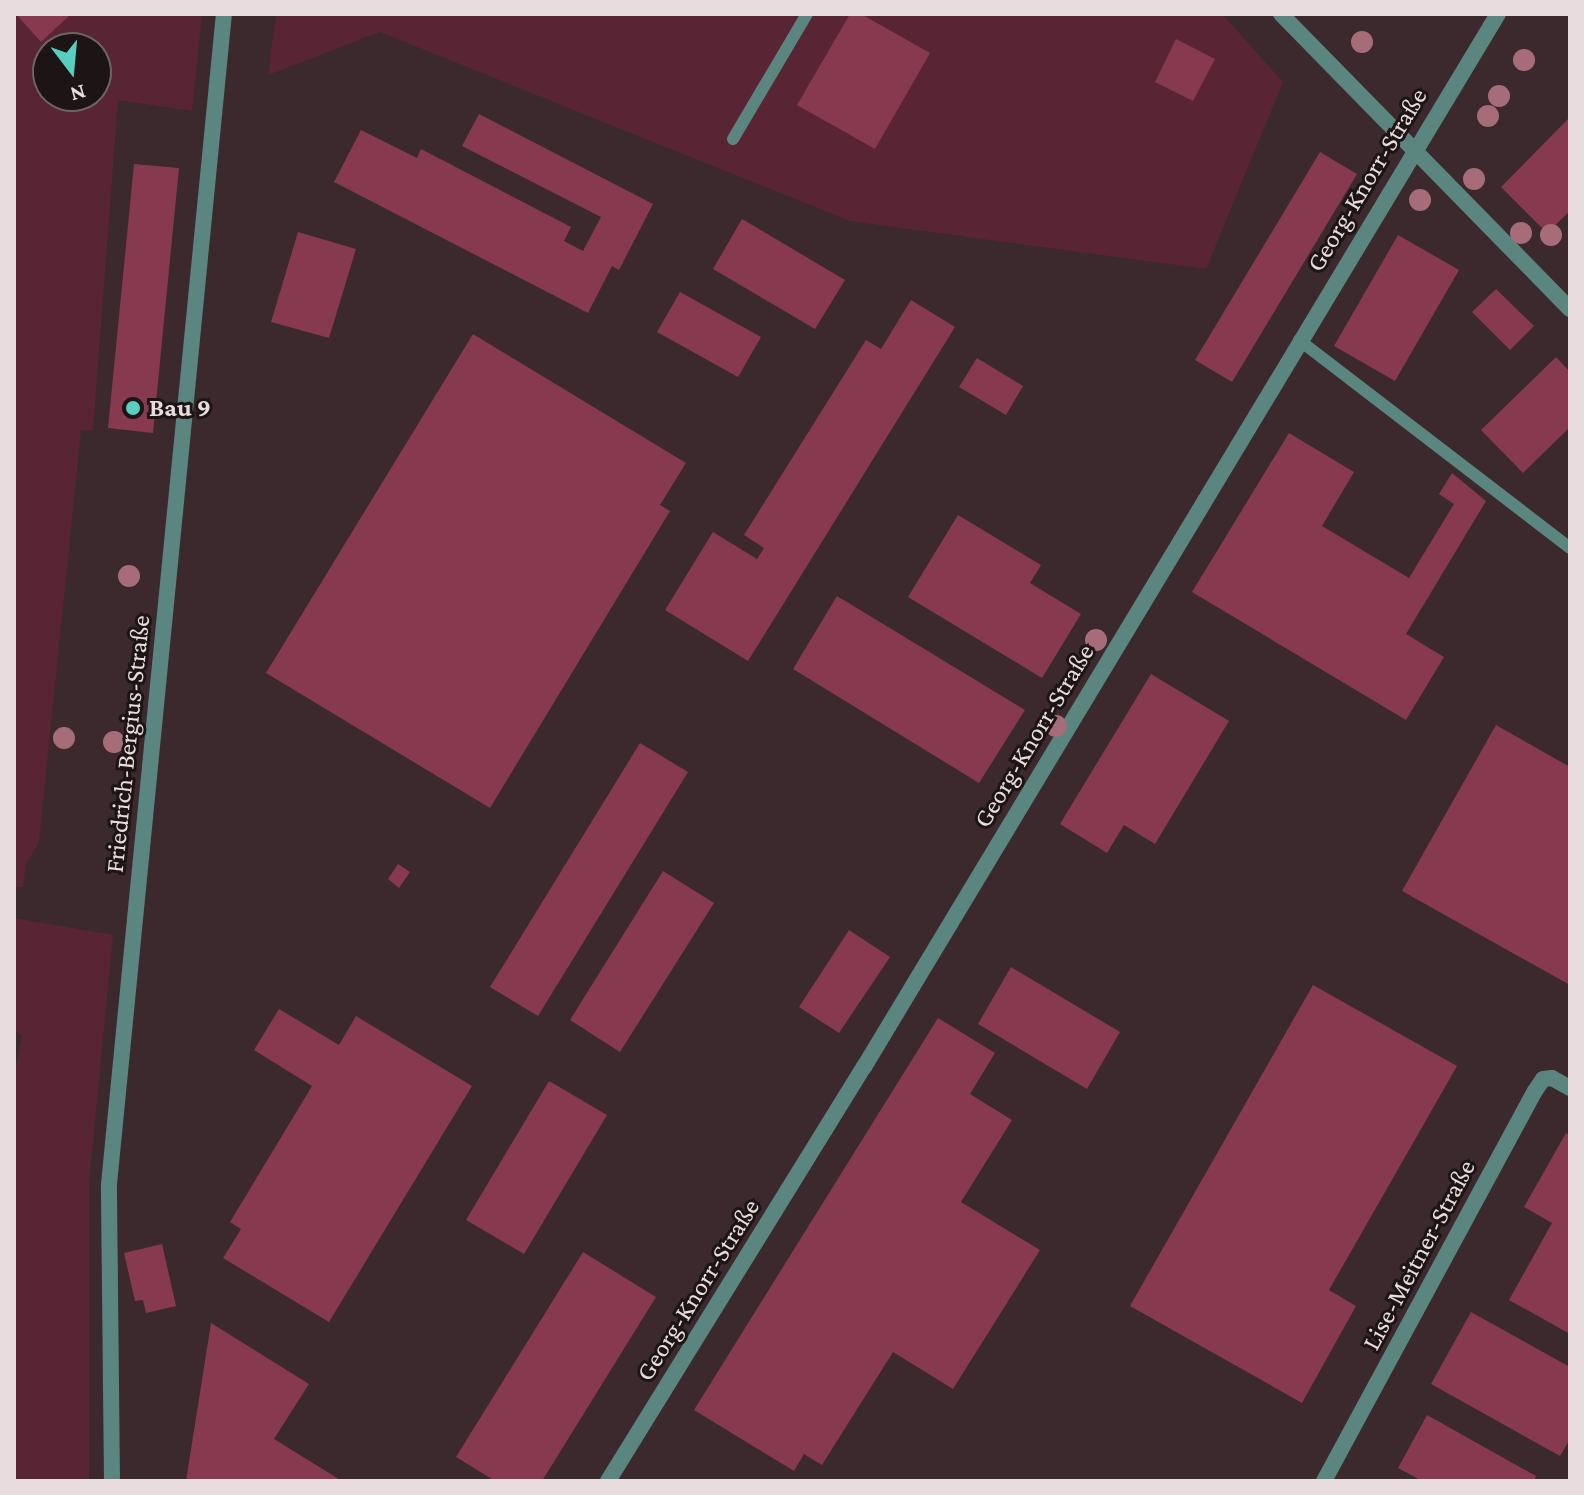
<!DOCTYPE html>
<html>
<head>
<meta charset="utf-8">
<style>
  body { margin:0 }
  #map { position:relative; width:1584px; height:1495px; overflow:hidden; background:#3b292d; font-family:"Crimson Pro",serif }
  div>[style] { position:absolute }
  .green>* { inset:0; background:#592534 }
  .building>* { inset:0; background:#873950 }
  .service>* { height:12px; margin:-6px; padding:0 6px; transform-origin:6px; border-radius:6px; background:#5a867f }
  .minor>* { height:16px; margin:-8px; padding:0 8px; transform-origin:8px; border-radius:8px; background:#5a867f }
  .trees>* { width:22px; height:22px; margin:-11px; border-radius:50%; background:#a66c7a }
  .dots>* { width:22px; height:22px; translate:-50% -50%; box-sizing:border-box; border:4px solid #1d1416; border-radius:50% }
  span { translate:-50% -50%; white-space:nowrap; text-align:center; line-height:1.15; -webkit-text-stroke:6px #1d1416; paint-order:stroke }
  .street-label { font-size:26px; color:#e8dcde }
  .poi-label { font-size:26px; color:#e8dcde; font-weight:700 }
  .left { translate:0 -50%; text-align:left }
  .frame { position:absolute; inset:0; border:16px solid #e8dcde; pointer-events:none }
  .north { position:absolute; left:32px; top:32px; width:80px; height:80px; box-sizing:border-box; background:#1d1416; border:2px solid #6e6466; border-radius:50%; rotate:164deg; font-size:22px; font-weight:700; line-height:32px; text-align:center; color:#e8dcde }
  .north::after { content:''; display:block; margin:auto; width:28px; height:36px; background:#58cec0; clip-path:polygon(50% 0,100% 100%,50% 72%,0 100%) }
</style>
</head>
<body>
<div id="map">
  <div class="green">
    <i style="clip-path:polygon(evenodd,14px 14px,202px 14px,192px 111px,118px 100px,93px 430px,81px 430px,39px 842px,26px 864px,23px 887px,14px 887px,14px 14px,48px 48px,96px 48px,96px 96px,48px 96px,48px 48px)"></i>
    <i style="clip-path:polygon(276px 14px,1222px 14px,1283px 82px,1206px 269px,850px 221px,380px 32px,268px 75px)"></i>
    <i style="clip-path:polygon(14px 918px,113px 935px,89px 1184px,89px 1481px,14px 1481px,14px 1076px,22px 1036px,14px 1030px)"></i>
  </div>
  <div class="building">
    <i style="clip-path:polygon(16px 14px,71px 14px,41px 42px)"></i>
    <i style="clip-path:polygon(850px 14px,861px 14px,930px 53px,875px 149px,797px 105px)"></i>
    <i style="clip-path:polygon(1176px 39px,1215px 59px,1193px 101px,1155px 82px)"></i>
    <i style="clip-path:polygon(479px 114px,653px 204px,619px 270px,612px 266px,588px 313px,334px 182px,361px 130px,417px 158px,421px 149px,571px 227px,564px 241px,583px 251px,601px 217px,462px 146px)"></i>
    <i style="clip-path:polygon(1570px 117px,1570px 211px,1547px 233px,1501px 187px)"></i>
    <i style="clip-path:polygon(1320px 152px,1357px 174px,1232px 382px,1195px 360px)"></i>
    <i style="clip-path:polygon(134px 164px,179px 168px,153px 433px,108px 428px)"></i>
    <i style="clip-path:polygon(742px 219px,845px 280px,815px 329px,713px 269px)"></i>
    <i style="clip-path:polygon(298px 232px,356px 249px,329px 338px,271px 322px)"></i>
    <i style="clip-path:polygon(1398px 235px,1459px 270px,1395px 381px,1334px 346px)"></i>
    <i style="clip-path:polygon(1496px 289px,1534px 326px,1510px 350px,1472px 312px)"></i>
    <i style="clip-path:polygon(680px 292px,761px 337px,738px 377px,657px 332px)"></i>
    <i style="clip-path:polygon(911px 300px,955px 327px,748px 661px,665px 610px,713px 532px,757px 559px,764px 548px,744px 535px,866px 340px,881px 349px)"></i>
    <i style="clip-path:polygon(473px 334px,686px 463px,660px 505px,670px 511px,490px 808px,266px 673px)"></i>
    <i style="clip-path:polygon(1556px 357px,1570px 372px,1570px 427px,1523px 473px,1481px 430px)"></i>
    <i style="clip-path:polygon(977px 358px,1023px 386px,1006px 415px,959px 387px)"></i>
    <i style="clip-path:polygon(1289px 433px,1354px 472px,1322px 526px,1409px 578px,1454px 504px,1439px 494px,1452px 473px,1486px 501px,1406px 634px,1444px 657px,1406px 720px,1192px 592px)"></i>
    <i style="clip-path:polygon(958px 515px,1041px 565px,1030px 583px,1081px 614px,1042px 678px,908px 597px)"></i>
    <i style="clip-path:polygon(837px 596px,1025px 710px,979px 783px,793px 669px)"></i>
    <i style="clip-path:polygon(1151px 674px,1229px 721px,1155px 844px,1124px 825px,1107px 853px,1060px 824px)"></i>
    <i style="clip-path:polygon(1496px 725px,1570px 767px,1570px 985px,1402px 891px)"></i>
    <i style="clip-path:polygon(640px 743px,688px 772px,538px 1016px,490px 987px)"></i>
    <i style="clip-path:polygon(398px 864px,410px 872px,399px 888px,388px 879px)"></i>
    <i style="clip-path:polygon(663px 871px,714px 903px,620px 1052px,570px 1020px)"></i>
    <i style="clip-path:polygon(849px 930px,890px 957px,839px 1033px,799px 1007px)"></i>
    <i style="clip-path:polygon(1011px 967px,1120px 1032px,1087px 1089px,978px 1024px)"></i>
    <i style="clip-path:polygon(1313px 985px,1457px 1066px,1329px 1290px,1356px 1306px,1302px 1403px,1130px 1306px)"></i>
    <i style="clip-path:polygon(279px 1009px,339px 1045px,356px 1016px,472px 1086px,329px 1322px,223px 1258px,241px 1229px,230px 1222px,312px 1086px,254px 1050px)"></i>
    <i style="clip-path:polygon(938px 1018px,995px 1053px,970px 1094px,1012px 1120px,961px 1202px,1040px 1250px,953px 1389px,893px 1352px,822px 1465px,804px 1454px,794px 1471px,694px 1410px)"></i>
    <i style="clip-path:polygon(549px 1081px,607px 1115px,524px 1254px,466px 1220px)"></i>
    <i style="clip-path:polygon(1566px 1133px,1570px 1135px,1570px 1334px,1509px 1300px,1552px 1223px,1524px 1207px)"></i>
    <i style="clip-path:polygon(162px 1244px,176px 1306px,146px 1313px,143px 1300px,135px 1301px,124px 1253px)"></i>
    <i style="clip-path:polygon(583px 1252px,656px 1297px,542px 1481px,495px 1481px,456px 1457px)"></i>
    <i style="clip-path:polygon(1471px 1312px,1570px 1367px,1570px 1439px,1560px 1456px,1431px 1384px)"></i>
    <i style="clip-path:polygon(211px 1323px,309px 1384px,274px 1439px,342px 1481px,186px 1481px)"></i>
    <i style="clip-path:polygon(1427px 1415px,1536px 1476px,1534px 1481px,1422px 1481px,1398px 1468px)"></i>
  </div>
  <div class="service">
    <i style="left:733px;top:139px;width:145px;rotate:-59.4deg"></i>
    <i style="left:1299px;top:340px;width:342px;rotate:37.5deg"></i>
  </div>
  <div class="minor">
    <i style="left:1281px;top:14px;width:413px;rotate:45.6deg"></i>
    <i style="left:112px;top:1481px;width:297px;rotate:-90.6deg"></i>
    <i style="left:109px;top:1184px;width:1176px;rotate:-84.39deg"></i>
    <i style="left:608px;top:1481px;width:487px;rotate:-58.3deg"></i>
    <i style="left:864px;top:1067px;width:1229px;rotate:-58.95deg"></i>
    <i style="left:1324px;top:1481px;width:443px;rotate:-61.6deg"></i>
    <i style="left:1535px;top:1091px;width:14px;rotate:-56deg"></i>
    <i style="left:1543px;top:1079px;width:9px;rotate:-6deg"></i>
    <i style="left:1552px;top:1078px;width:21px;rotate:29deg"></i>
  </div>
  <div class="trees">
    <i style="left:1362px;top:42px"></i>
    <i style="left:1524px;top:60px"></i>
    <i style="left:1499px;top:96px"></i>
    <i style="left:1488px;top:116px"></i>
    <i style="left:1474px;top:179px"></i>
    <i style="left:1420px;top:200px"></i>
    <i style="left:1521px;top:233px"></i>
    <i style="left:1551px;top:235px"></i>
    <i style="left:129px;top:576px"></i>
    <i style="left:1096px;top:640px"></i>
    <i style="left:1056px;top:726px"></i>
    <i style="left:64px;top:738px"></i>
    <i style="left:114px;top:742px"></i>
  </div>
  <div class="dots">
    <i style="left:133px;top:408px;background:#58cec0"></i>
  </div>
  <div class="street-label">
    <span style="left:1367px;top:180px;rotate:-59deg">Georg-Knorr-Straße</span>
    <span style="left:1034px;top:736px;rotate:-59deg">Georg-Knorr-Straße</span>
    <span style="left:128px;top:744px;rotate:-84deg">Friedrich-Bergius-Straße</span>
    <span style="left:1419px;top:1255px;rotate:-62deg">Lise-Meitner-Straße</span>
    <span style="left:698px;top:1290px;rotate:-58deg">Georg-Knorr-Straße</span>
  </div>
  <div class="poi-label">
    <span class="left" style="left:149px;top:408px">Bau 9</span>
  </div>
  <div class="frame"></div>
  <div class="north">N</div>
</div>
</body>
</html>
